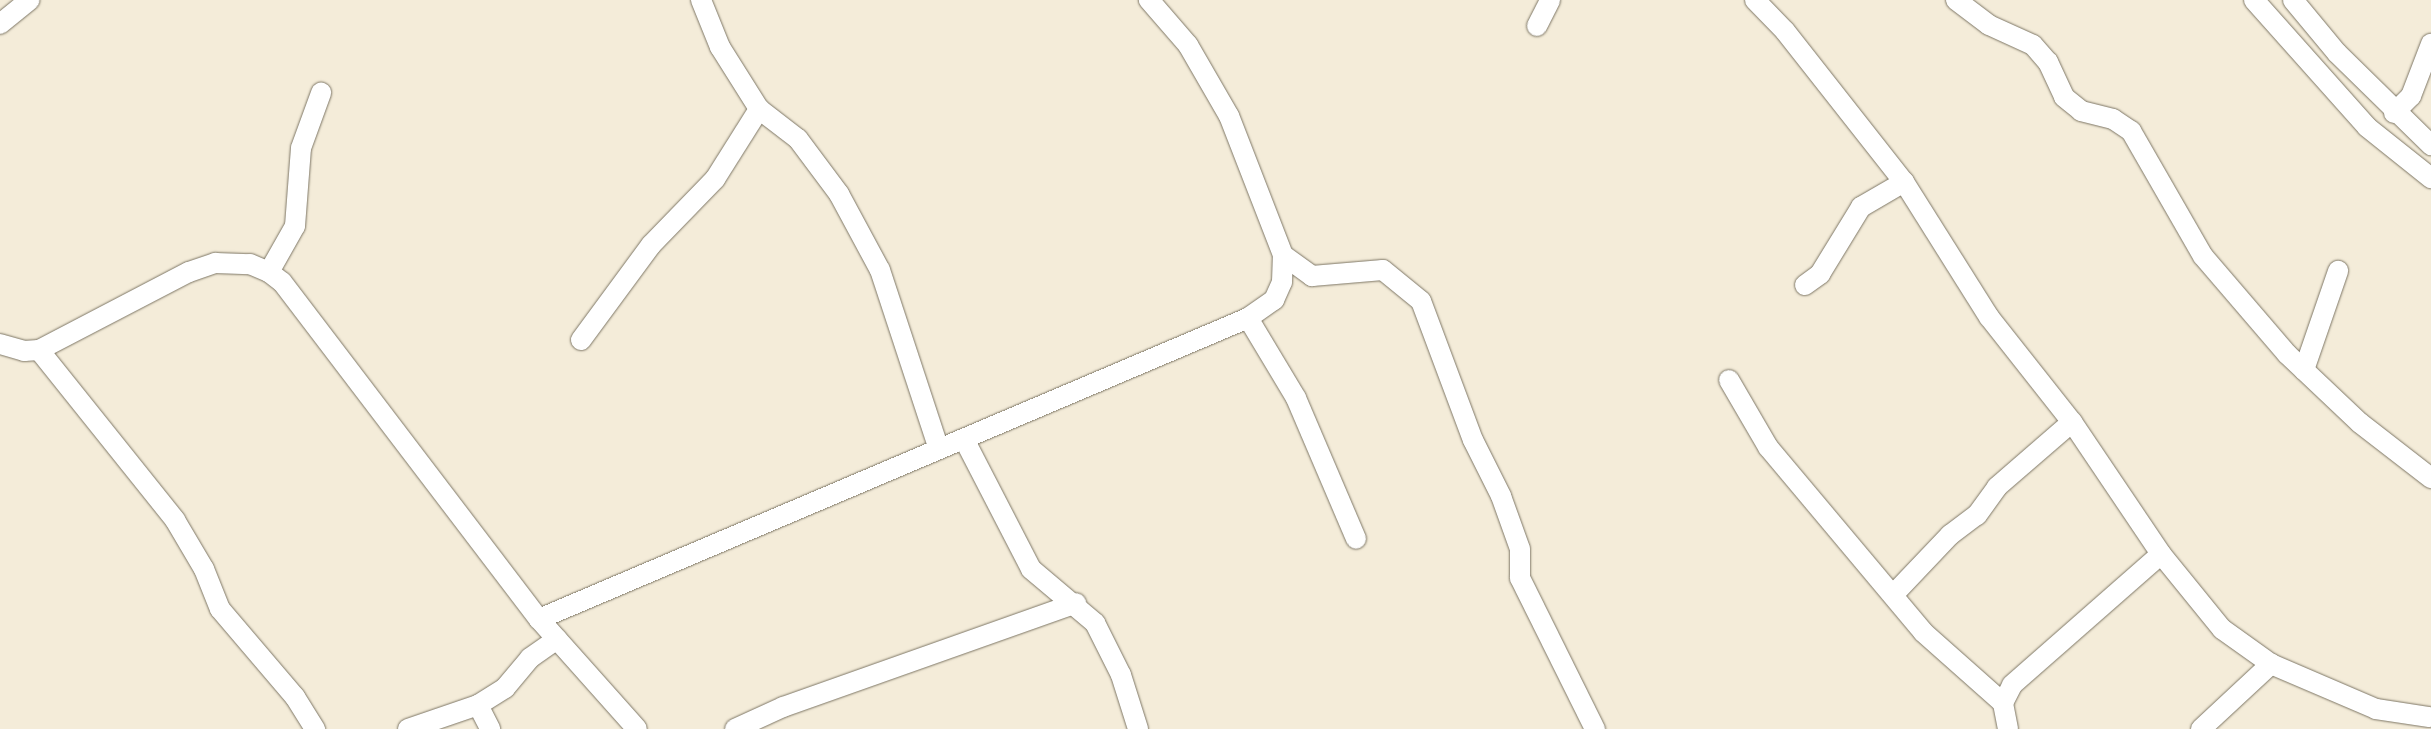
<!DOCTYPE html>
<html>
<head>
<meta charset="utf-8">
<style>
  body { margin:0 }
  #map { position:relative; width:2431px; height:729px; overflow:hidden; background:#f4ecd9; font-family:Mulish,sans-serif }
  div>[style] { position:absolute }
  .roads { filter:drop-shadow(0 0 1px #7d7665) drop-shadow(0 0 1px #7d7665) }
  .minor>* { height:20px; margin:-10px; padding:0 10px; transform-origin:10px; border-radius:10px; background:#fff }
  span { translate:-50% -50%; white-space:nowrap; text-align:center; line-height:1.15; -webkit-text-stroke:4px #fff; paint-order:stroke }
</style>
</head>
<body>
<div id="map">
  <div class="roads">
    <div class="minor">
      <i style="left:701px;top:0;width:51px;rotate:68deg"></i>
      <i style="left:720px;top:47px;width:73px;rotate:57.8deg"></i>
      <i style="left:759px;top:109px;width:49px;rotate:37.6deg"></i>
      <i style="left:798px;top:139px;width:69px;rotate:53.3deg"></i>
      <i style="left:839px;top:194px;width:86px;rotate:61.7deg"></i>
      <i style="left:880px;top:270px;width:188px;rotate:71.8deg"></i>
      <i style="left:1755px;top:0;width:43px;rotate:45.9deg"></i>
      <i style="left:1785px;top:31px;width:192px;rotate:51.8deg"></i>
      <i style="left:1904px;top:182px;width:160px;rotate:57.8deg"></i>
      <i style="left:1989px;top:317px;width:134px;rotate:51.7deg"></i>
      <i style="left:2072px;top:422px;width:159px;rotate:56deg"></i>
      <i style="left:2161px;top:554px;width:97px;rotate:50.9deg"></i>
      <i style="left:2222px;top:629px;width:60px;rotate:35.5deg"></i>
      <i style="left:2271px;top:664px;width:114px;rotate:23.2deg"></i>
      <i style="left:2376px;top:709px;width:54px;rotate:8.6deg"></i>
      <i style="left:1956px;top:0;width:41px;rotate:37.1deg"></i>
      <i style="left:1989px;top:25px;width:48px;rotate:24.4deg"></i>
      <i style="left:2033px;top:45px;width:23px;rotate:49deg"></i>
      <i style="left:2048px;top:62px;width:38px;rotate:65deg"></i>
      <i style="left:2064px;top:97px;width:22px;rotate:39deg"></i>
      <i style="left:2081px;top:111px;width:33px;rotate:14deg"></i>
      <i style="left:2113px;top:119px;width:22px;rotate:34deg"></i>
      <i style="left:2131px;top:131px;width:144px;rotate:60.1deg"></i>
      <i style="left:2203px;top:256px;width:129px;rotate:49.4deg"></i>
      <i style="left:2287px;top:354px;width:100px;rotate:43.4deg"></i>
      <i style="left:2360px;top:423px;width:90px;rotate:37.8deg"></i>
      <i style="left:2254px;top:0;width:170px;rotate:48.3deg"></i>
      <i style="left:2367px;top:127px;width:82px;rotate:38.6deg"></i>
      <i style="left:2293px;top:0;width:69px;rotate:50.3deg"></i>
      <i style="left:2337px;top:53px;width:132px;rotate:44.4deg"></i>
      <i style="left:0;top:24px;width:38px;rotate:-39deg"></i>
      <i style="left:1537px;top:26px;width:29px;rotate:-63deg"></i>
      <i style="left:2394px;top:113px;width:24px;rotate:-45deg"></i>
      <i style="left:2411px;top:96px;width:56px;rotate:-69deg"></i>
      <i style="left:1283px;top:255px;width:36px;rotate:36deg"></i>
      <i style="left:1312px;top:276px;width:71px;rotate:-4.8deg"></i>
      <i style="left:1383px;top:270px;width:49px;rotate:39.2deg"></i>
      <i style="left:1421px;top:301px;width:148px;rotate:69.5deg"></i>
      <i style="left:1473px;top:440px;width:63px;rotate:63.4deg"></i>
      <i style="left:1501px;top:496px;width:56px;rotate:70.3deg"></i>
      <i style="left:1520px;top:549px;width:29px;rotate:90deg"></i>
      <i style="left:1520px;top:578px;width:169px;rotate:63.6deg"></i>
      <i style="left:269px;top:272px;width:53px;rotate:-60.5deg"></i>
      <i style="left:295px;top:226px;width:78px;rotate:-85.6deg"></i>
      <i style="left:301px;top:148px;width:59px;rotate:-70deg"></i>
      <i style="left:1805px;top:285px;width:19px;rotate:-36deg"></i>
      <i style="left:1820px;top:274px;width:79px;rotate:-58.5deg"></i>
      <i style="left:1861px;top:207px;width:50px;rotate:-30.2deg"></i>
      <i style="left:1248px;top:318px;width:93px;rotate:59deg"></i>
      <i style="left:1296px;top:398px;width:153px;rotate:66.9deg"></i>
      <i style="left:581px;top:340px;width:118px;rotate:-53.6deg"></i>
      <i style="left:651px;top:245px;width:92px;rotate:-45.9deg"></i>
      <i style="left:715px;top:179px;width:83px;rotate:-57.8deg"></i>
      <i style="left:0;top:344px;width:25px;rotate:16deg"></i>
      <i style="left:24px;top:351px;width:15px;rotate:-4deg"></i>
      <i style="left:39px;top:350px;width:169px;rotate:-27.5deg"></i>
      <i style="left:189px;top:272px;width:28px;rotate:-19deg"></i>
      <i style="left:215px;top:263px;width:35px;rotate:2deg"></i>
      <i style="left:250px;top:264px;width:21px;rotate:23deg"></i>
      <i style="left:269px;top:272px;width:16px;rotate:38deg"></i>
      <i style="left:282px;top:282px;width:424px;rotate:52.7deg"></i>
      <i style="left:539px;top:619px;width:147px;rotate:48.3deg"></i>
      <i style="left:39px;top:350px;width:218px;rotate:51.3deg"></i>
      <i style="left:175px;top:520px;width:57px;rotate:59.4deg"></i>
      <i style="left:204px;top:569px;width:43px;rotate:68.2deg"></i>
      <i style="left:220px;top:609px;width:116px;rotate:49.6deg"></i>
      <i style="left:295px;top:697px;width:38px;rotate:58deg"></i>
      <i style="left:2304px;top:370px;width:105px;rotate:-71deg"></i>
      <i style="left:1729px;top:380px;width:78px;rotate:59.8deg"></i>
      <i style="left:1768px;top:447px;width:241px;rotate:50deg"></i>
      <i style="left:1923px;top:632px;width:107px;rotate:41.6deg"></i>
      <i style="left:964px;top:439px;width:146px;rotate:62.7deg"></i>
      <i style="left:1031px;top:569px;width:84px;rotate:40.2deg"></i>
      <i style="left:1095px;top:623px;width:58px;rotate:63.4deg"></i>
      <i style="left:1121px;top:675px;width:57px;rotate:72.5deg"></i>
      <i style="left:1893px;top:595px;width:83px;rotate:-46.5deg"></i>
      <i style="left:1950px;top:535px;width:34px;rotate:-37deg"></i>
      <i style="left:1977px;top:515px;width:34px;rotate:-54deg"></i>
      <i style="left:1997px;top:487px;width:99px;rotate:-40.9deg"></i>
      <i style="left:539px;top:619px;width:770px;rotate:-23deg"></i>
      <i style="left:1248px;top:318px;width:32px;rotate:-35deg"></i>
      <i style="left:1274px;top:300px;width:20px;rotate:-66deg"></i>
      <i style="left:1282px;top:282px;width:27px;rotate:-88deg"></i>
      <i style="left:1283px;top:255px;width:149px;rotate:-111.2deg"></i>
      <i style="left:1229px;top:116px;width:82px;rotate:-120deg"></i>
      <i style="left:1188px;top:45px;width:60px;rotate:-130.9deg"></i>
      <i style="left:478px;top:705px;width:27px;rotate:63deg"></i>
      <i style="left:408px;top:729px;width:74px;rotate:-18.9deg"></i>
      <i style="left:478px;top:705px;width:32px;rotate:-32deg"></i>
      <i style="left:505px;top:688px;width:39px;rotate:-50deg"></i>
      <i style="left:530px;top:658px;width:33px;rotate:-35deg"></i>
      <i style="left:735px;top:729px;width:53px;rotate:-24.6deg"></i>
      <i style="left:783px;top:707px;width:311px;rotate:-19.5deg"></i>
      <i style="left:2008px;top:729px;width:26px;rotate:-101deg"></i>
      <i style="left:2003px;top:703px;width:20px;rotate:-63deg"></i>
      <i style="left:2012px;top:685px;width:198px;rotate:-41.3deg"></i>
      <i style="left:2201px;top:729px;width:96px;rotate:-42.9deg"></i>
    </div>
  </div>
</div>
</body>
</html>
